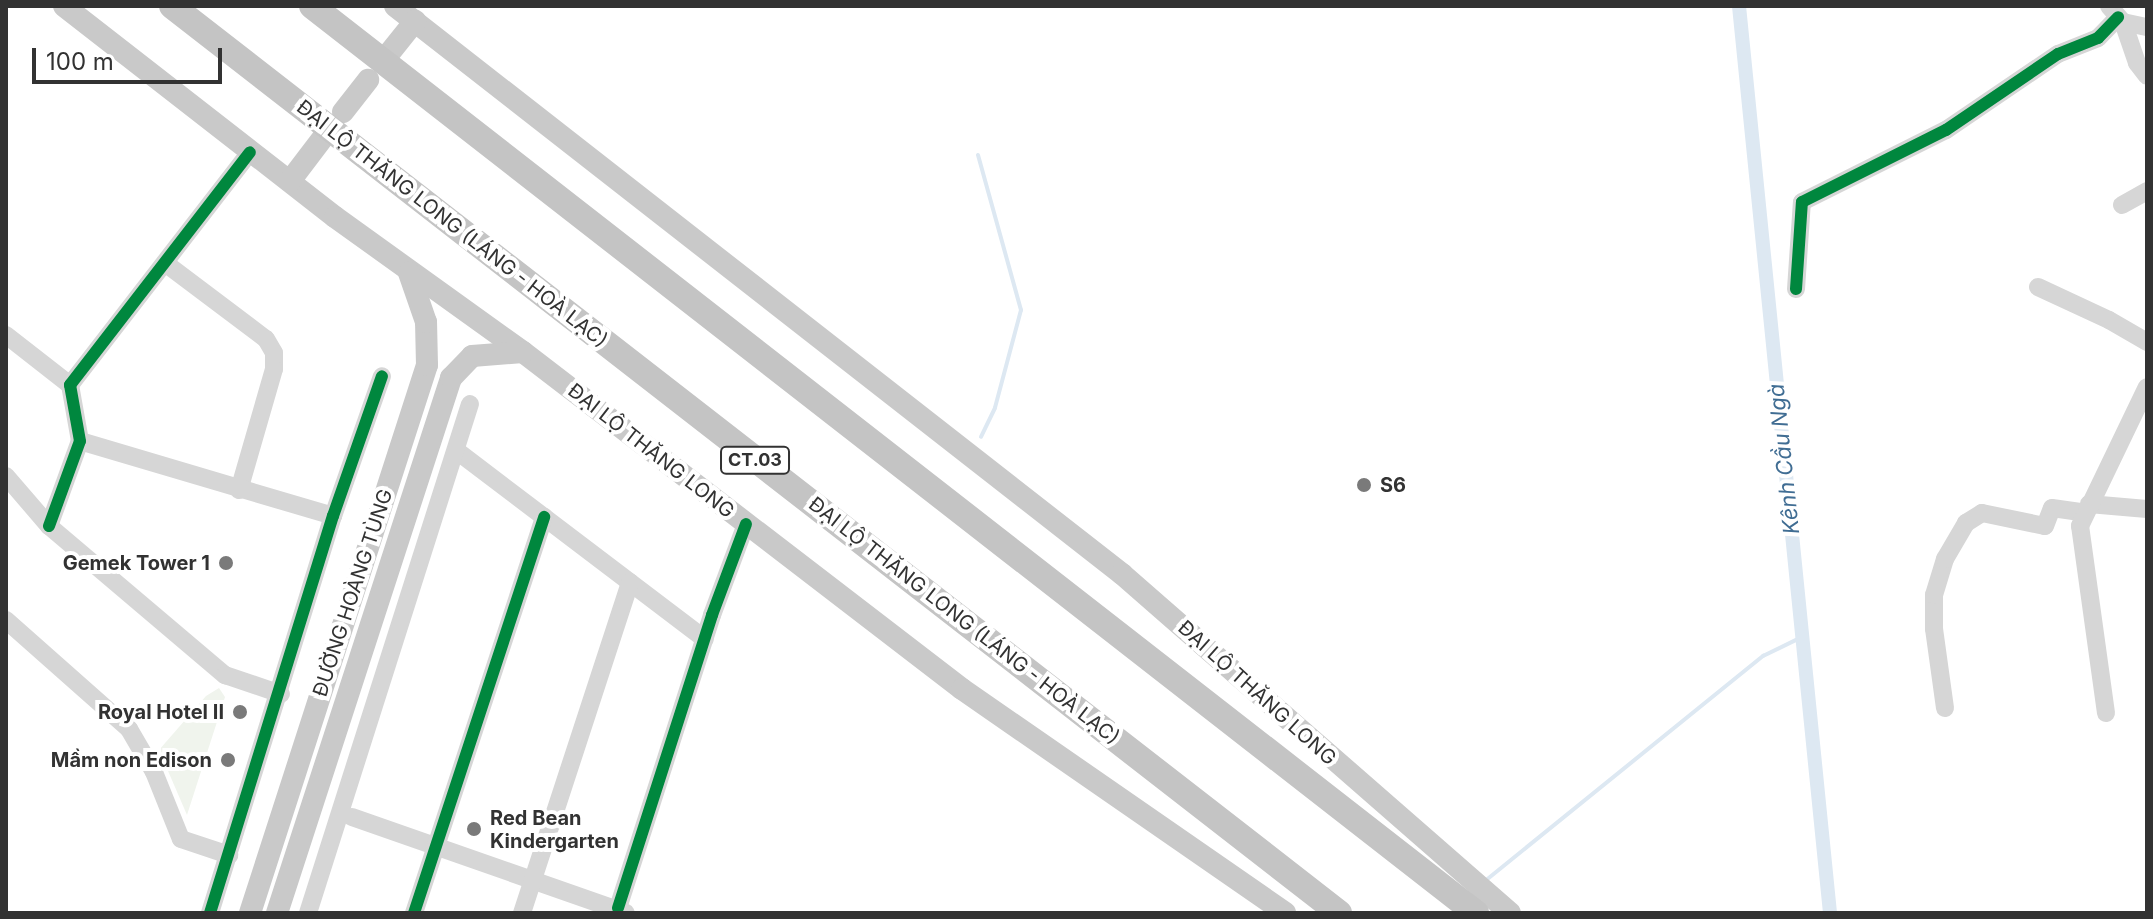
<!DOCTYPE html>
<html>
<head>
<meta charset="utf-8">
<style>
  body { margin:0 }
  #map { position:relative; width:2153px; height:919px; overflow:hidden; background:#fff; font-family:Inter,sans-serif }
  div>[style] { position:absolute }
  .green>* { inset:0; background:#f0f4ed }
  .stream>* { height:4px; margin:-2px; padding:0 2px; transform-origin:2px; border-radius:2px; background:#dde8f2 }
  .canal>* { height:14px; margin:-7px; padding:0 7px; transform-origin:7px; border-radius:7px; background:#dde8f2 }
  .minor>* { height:18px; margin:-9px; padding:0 9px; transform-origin:9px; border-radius:9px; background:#d6d6d6 }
  .major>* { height:22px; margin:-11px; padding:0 11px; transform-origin:11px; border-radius:11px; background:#c9c9c9 }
  .highway>* { height:26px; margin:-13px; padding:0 13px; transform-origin:13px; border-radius:13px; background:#c4c4c4 }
  .cycleway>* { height:12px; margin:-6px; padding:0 6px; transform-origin:6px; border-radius:6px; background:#00873e }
  .dots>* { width:22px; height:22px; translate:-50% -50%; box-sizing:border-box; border:4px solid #fff; border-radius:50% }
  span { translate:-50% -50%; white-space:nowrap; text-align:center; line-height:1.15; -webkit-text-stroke:8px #fff; paint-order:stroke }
  .shield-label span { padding:2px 6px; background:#fff; border:2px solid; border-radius:6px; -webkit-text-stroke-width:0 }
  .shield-label { font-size:18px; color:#323232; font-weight:700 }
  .street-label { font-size:20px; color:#323232 }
  .poi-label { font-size:20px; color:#323232; font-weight:700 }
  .left { translate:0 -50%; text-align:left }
  .right { translate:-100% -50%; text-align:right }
  .water-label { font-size:22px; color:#406d93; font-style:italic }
  .frame { position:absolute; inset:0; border:8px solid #323232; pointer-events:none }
  .scale { position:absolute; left:32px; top:48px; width:190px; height:36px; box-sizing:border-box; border:4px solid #323232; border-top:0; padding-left:10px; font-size:24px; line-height:28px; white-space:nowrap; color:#323232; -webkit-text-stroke:6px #fff; paint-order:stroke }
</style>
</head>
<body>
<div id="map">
  <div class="green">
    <i style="clip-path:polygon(219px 688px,225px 697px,187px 815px,159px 750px,206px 696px)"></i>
  </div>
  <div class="stream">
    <i style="left:978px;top:155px;width:161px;rotate:74.5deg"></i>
    <i style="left:1021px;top:310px;width:101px;rotate:104.9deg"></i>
    <i style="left:995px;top:408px;width:32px;rotate:116deg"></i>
    <i style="left:1485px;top:881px;width:358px;rotate:-39deg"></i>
    <i style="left:1763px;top:656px;width:43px;rotate:-26deg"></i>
  </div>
  <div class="canal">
    <i style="left:1739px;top:6px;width:912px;rotate:84.27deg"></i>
  </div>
  <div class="minor">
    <i style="left:2109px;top:6px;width:21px;rotate:49deg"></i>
    <i style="left:2123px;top:22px;width:25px;rotate:12deg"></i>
    <i style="left:2123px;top:22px;width:43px;rotate:71.1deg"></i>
    <i style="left:2137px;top:63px;width:16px;rotate:52deg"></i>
    <i style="left:2122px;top:205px;width:29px;rotate:-29deg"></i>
    <i style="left:165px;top:263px;width:126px;rotate:37deg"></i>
    <i style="left:266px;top:339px;width:16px;rotate:60deg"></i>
    <i style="left:274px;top:353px;width:16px;rotate:90deg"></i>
    <i style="left:274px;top:369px;width:126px;rotate:106.1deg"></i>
    <i style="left:2038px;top:287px;width:78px;rotate:24.9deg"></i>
    <i style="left:2109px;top:320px;width:44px;rotate:30.1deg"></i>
    <i style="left:1796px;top:289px;width:87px;rotate:-86.1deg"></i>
    <i style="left:1802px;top:202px;width:161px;rotate:-26.6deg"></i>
    <i style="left:1946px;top:130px;width:135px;rotate:-34.2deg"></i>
    <i style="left:2058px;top:54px;width:43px;rotate:-21.8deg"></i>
    <i style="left:2098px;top:38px;width:29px;rotate:-46deg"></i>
    <i style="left:6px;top:335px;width:81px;rotate:38deg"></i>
    <i style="left:80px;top:441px;width:264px;rotate:16.5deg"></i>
    <i style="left:457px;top:451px;width:311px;rotate:37.2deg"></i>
    <i style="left:6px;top:476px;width:66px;rotate:49.3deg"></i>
    <i style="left:49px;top:526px;width:231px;rotate:40.3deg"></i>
    <i style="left:225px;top:675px;width:59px;rotate:18.7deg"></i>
    <i style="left:2089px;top:504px;width:58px;rotate:4.9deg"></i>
    <i style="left:49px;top:526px;width:90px;rotate:-70deg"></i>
    <i style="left:80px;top:441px;width:57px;rotate:-100.1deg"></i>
    <i style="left:70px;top:385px;width:294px;rotate:-52.3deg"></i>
    <i style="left:6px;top:620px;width:164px;rotate:41.5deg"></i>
    <i style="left:129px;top:729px;width:50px;rotate:59.8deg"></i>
    <i style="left:154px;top:772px;width:72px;rotate:68.1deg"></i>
    <i style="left:181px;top:839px;width:51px;rotate:18.4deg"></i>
    <i style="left:1945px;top:708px;width:80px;rotate:-97.9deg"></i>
    <i style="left:1934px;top:629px;width:34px;rotate:-90deg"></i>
    <i style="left:1934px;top:595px;width:38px;rotate:-73deg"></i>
    <i style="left:1945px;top:559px;width:42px;rotate:-59.7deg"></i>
    <i style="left:1966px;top:523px;width:19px;rotate:-32deg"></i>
    <i style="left:1982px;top:513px;width:64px;rotate:11.7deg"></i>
    <i style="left:2045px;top:526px;width:19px;rotate:-69deg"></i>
    <i style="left:2052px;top:508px;width:34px;rotate:8deg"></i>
    <i style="left:2106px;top:713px;width:189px;rotate:-97.9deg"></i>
    <i style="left:2080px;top:526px;width:154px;rotate:-64.3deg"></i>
    <i style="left:352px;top:817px;width:290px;rotate:19.3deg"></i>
    <i style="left:618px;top:908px;width:308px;rotate:-72.2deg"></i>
    <i style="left:712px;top:615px;width:97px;rotate:-69.5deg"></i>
    <i style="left:210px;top:913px;width:416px;rotate:-72.8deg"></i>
    <i style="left:333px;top:516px;width:148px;rotate:-70.7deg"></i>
    <i style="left:308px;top:913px;width:534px;rotate:-72.35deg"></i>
    <i style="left:414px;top:913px;width:417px;rotate:-71.8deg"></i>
    <i style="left:522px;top:913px;width:348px;rotate:-71.9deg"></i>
  </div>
  <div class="major">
    <i style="left:64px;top:6px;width:343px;rotate:37.9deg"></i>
    <i style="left:335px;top:217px;width:231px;rotate:35.7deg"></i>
    <i style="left:523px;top:352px;width:553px;rotate:37.51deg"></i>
    <i style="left:962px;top:689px;width:393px;rotate:34.7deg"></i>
    <i style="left:395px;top:6px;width:923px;rotate:38deg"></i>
    <i style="left:1122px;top:574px;width:515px;rotate:41.14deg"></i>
    <i style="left:387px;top:56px;width:45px;rotate:-51.3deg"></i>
    <i style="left:343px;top:112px;width:41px;rotate:-52deg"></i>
    <i style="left:290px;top:181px;width:63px;rotate:-52.8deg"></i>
    <i style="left:250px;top:913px;width:576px;rotate:-72.1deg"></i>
    <i style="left:427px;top:365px;width:43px;rotate:-91.3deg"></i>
    <i style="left:426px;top:322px;width:52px;rotate:-109.1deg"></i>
    <i style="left:277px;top:913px;width:563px;rotate:-71.98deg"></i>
    <i style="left:451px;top:378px;width:30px;rotate:-46deg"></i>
    <i style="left:472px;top:356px;width:51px;rotate:-4.5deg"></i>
  </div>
  <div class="highway">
    <i style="left:172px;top:6px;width:1478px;rotate:37.85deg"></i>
    <i style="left:312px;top:6px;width:1476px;rotate:37.93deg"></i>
  </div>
  <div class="cycleway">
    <i style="left:1796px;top:289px;width:87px;rotate:-86.1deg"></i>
    <i style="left:1802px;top:202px;width:161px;rotate:-26.6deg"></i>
    <i style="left:1946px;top:130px;width:135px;rotate:-34.2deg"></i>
    <i style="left:2058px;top:54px;width:43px;rotate:-21.8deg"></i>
    <i style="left:2098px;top:38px;width:29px;rotate:-46deg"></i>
    <i style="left:49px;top:526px;width:90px;rotate:-70deg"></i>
    <i style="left:80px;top:441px;width:57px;rotate:-100.1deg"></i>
    <i style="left:70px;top:385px;width:294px;rotate:-52.3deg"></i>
    <i style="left:618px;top:908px;width:308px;rotate:-72.2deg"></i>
    <i style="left:712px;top:615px;width:97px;rotate:-69.5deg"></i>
    <i style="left:210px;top:913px;width:416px;rotate:-72.8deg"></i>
    <i style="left:333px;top:516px;width:148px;rotate:-70.7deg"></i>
    <i style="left:414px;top:913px;width:417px;rotate:-71.8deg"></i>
  </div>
  <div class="dots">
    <i style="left:1364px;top:485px;background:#7a7a7a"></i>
    <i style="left:226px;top:563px;background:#7a7a7a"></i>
    <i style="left:240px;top:712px;background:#7a7a7a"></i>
    <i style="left:228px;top:760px;background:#7a7a7a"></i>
    <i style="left:474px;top:829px;background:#7a7a7a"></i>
  </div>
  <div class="shield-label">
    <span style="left:755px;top:460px">CT.03</span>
  </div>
  <div class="street-label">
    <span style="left:452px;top:224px;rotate:38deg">ĐẠI LỘ THĂNG LONG (LÁNG - HOÀ LẠC)</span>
    <span style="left:651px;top:451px;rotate:38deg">ĐẠI LỘ THĂNG LONG</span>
    <span style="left:353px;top:593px;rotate:-72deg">ĐƯỜNG HOÀNG TÙNG</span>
    <span style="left:964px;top:621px;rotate:38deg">ĐẠI LỘ THĂNG LONG (LÁNG - HOÀ LẠC)</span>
    <span style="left:1257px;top:693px;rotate:42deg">ĐẠI LỘ THĂNG LONG</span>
  </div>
  <div class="poi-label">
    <span class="left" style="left:1380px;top:485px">S6</span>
    <span class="right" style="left:210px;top:563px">Gemek Tower 1</span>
    <span class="right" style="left:224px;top:712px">Royal Hotel II</span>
    <span class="right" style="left:212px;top:760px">Mầm non Edison</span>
    <span class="left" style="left:490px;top:830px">Red Bean<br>Kindergarten</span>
  </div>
  <div class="water-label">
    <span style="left:1784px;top:459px;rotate:-96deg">Kênh Cầu Ngà</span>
  </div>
  <div class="frame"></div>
  <div class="scale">100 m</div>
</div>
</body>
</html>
